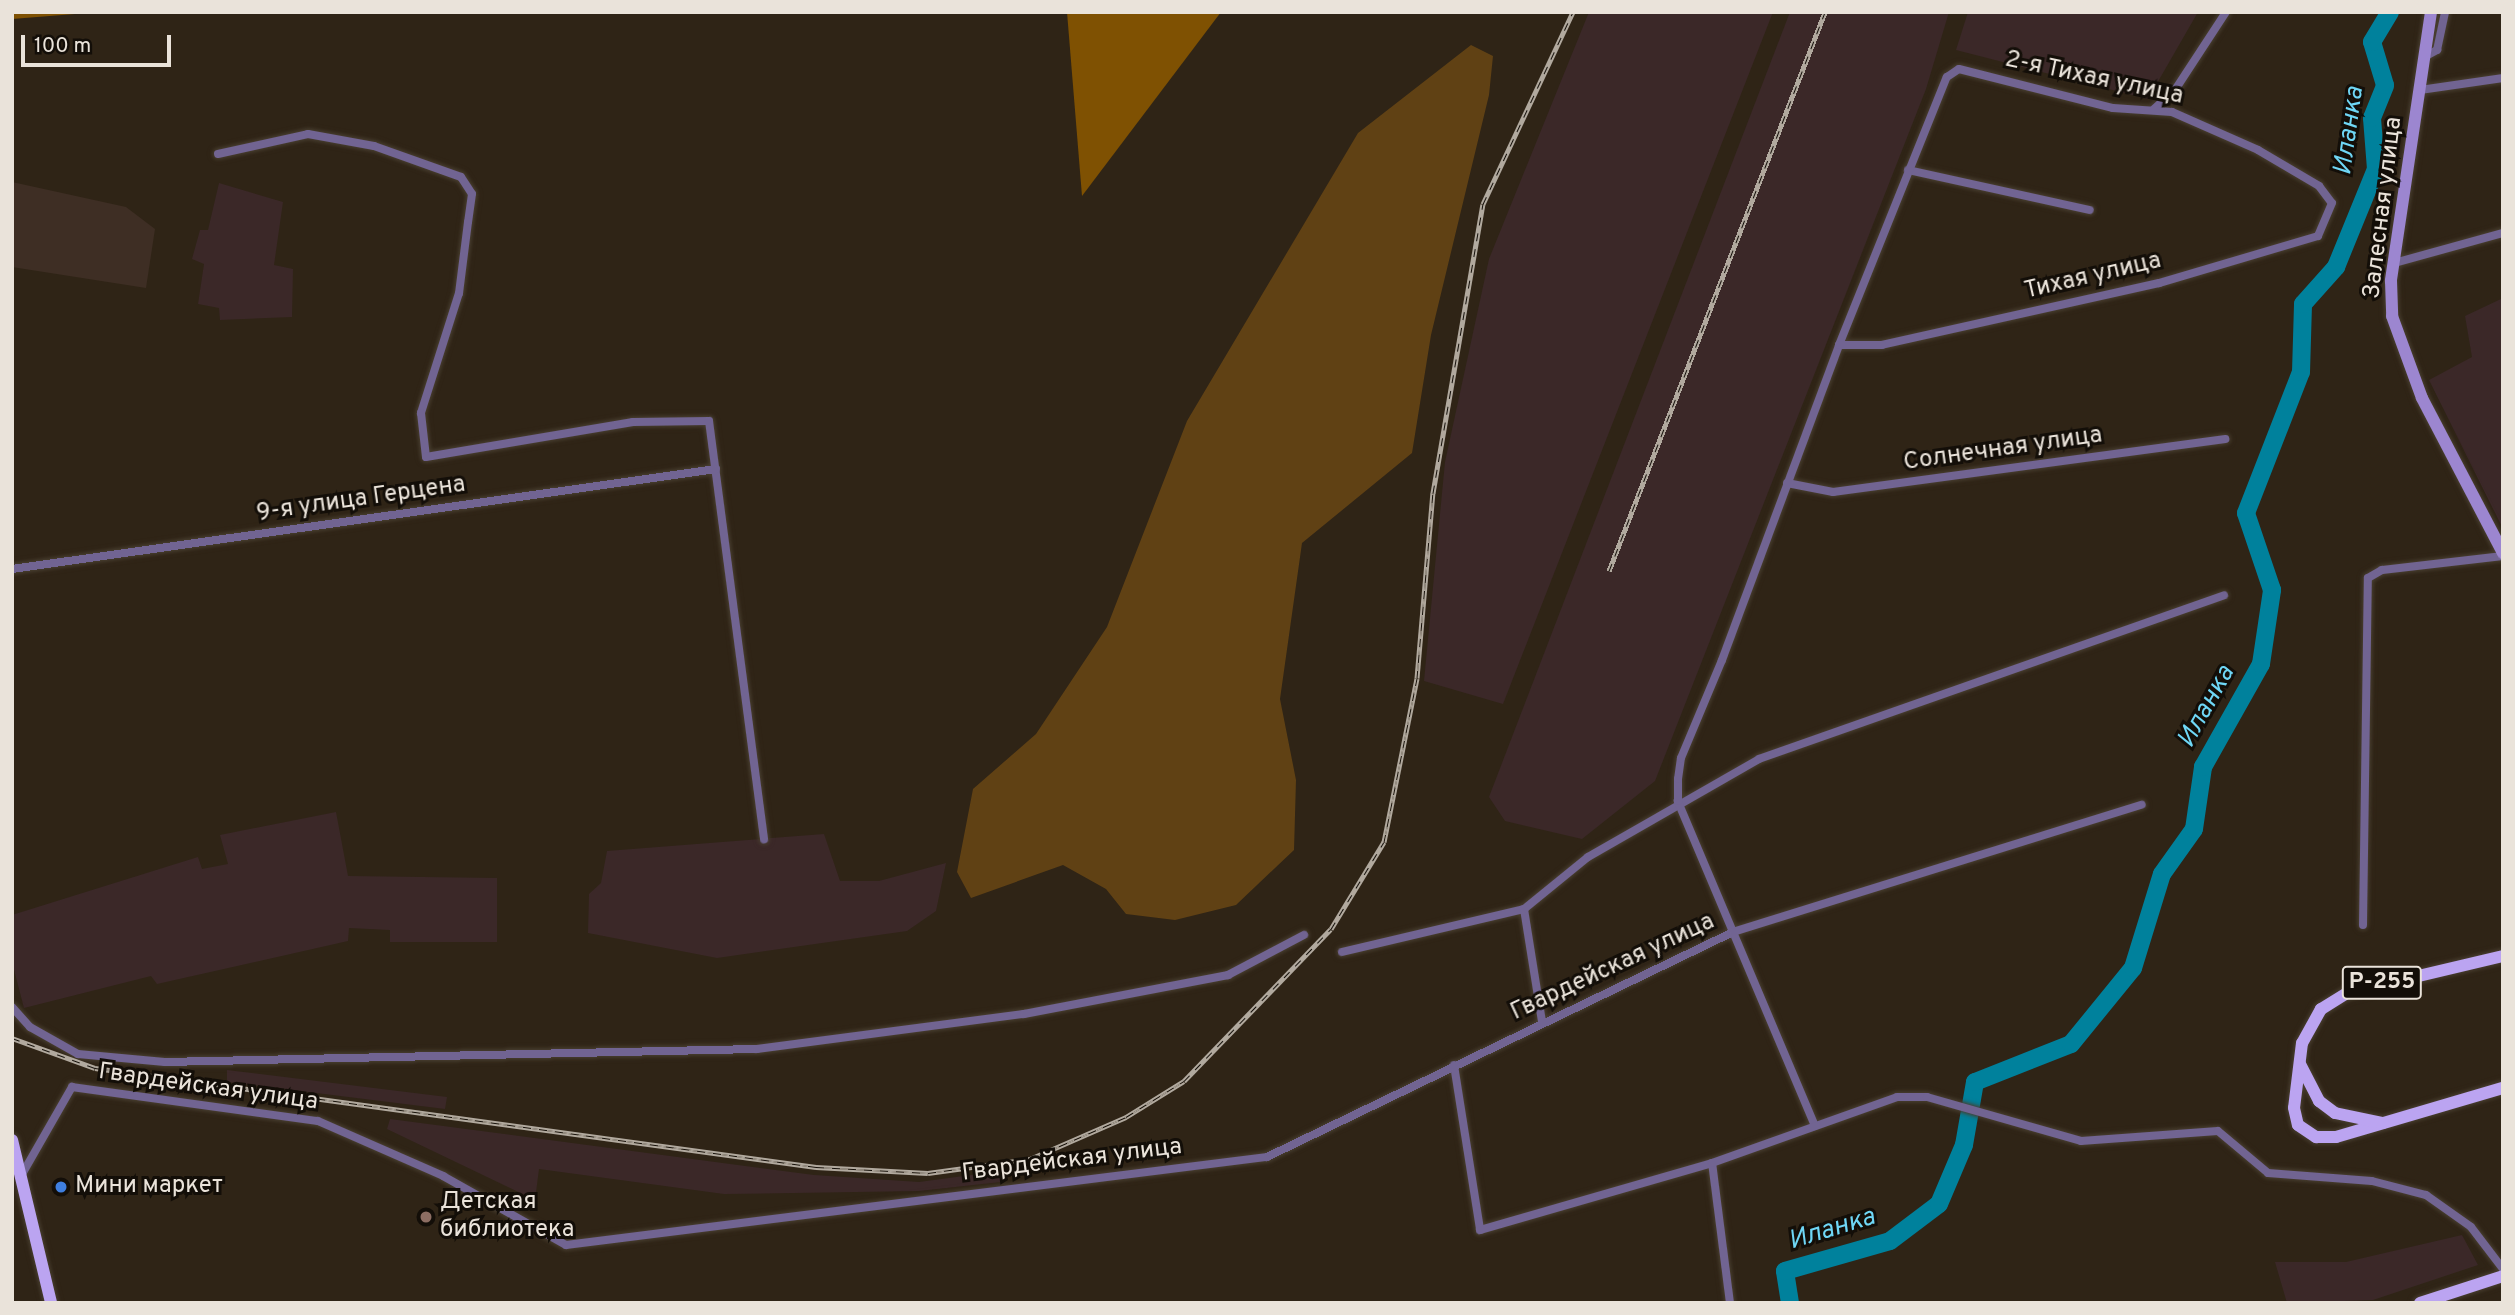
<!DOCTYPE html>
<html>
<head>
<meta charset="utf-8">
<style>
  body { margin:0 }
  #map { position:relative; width:2515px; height:1315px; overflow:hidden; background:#2f2416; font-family:Overpass,sans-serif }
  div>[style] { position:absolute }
  .industrial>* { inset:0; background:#3b2828 }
  .education>* { inset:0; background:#3e2e24 }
  .green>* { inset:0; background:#604114 }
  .forest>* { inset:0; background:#7f5102 }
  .river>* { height:18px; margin:-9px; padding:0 9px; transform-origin:9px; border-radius:9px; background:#00819c }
  .roads { filter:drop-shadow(0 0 2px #493f31) drop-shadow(0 0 2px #493f31) }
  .street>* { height:8px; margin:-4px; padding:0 4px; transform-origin:4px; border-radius:4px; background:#716492 }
  .secondary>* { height:12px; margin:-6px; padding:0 6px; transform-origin:6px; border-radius:6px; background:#9c86d0 }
  .primary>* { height:12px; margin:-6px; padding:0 6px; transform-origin:6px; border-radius:6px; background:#bba4f1 }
  .rail>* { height:5px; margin-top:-2.5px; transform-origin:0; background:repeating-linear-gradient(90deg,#130e08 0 8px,#b1a99e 0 16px); box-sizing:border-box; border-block:2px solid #b1a99e }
  .dots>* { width:19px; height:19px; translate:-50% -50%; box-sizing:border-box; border:4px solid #130e08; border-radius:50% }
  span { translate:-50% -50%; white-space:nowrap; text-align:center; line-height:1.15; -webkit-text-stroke:6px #130e08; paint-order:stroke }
  .shield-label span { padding:2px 5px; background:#130e08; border:2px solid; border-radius:5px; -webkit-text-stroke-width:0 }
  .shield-label { font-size:23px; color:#eae3da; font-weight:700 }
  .street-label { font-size:24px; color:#eae3da }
  .poi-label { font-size:24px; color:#eae3da }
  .left { translate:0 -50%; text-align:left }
  .water-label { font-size:26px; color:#6fd7f6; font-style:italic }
  .frame { position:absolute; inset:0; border:14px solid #eae3da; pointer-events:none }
  .scale { position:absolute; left:21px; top:35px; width:150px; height:32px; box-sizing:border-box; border:4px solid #eae3da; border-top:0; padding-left:9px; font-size:21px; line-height:24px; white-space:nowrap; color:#eae3da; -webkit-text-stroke:5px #130e08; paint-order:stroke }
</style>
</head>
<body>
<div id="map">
  <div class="industrial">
    <i style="clip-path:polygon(1589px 12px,1773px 12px,1503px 704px,1424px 681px,1445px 462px,1489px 259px)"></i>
    <i style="clip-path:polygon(1790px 12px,1949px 12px,1926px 89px,1655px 781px,1582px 839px,1505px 821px,1489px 797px)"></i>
    <i style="clip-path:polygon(1968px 12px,2198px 12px,2148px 99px,1956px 50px)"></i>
    <i style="clip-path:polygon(219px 183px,283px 202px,274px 265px,293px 269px,292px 317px,220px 320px,219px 308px,198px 304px,204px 264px,192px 259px,200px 230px,208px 230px)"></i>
    <i style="clip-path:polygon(2503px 298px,2503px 529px,2429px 380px,2472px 357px,2465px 316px)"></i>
    <i style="clip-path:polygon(336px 812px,348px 876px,497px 878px,497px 942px,390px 942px,390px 930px,349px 928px,348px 941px,157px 984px,151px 976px,24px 1008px,12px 962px,12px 915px,198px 857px,202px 869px,228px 864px,220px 835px)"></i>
    <i style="clip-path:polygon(824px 834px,840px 881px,879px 881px,946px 863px,936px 911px,907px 931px,717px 958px,588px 933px,589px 894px,601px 883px,607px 851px)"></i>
    <i style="clip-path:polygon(227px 1070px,447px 1097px,445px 1109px,227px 1082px)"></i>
    <i style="clip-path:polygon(390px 1119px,814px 1175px,919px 1182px,1001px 1171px,1001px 1182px,919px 1191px,724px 1194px,539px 1169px,535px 1200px,387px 1129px)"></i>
    <i style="clip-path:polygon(2462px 1235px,2478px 1265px,2373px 1300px,2287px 1303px,2275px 1262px,2346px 1262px)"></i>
  </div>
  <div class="education">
    <i style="clip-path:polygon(12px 182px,126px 207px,155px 229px,146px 288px,12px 267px)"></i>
  </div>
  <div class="green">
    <i style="clip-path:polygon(1471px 45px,1493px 56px,1489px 95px,1431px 335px,1412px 453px,1302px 543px,1280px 699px,1296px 780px,1294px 850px,1236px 905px,1175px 920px,1126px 914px,1106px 889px,1063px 865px,971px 898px,957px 872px,973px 789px,1036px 734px,1107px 627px,1187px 421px,1358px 133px)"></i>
  </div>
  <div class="forest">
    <i style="clip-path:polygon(12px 12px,100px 12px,12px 19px)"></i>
    <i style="clip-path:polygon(1067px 12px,1221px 12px,1082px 196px)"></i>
  </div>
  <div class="river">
    <i style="left:1790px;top:1303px;width:32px;rotate:-99deg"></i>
    <i style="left:1785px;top:1271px;width:109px;rotate:-15.9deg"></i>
    <i style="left:1890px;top:1241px;width:61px;rotate:-37.1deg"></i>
    <i style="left:1939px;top:1204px;width:64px;rotate:-67deg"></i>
    <i style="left:1964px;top:1145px;width:64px;rotate:-80.1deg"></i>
    <i style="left:1975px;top:1082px;width:103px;rotate:-21.6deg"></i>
    <i style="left:2071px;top:1044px;width:98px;rotate:-50.8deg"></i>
    <i style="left:2133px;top:968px;width:98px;rotate:-72.9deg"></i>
    <i style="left:2162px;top:874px;width:55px;rotate:-54.6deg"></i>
    <i style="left:2194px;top:829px;width:63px;rotate:-81.7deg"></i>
    <i style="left:2203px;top:767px;width:118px;rotate:-60.6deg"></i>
    <i style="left:2261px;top:664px;width:75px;rotate:-81.5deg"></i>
    <i style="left:2272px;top:590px;width:81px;rotate:-108.7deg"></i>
    <i style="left:2246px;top:513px;width:151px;rotate:-68.7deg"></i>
    <i style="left:2301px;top:372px;width:68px;rotate:-88.3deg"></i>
    <i style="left:2303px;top:304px;width:50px;rotate:-48.3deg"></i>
    <i style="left:2336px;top:267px;width:106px;rotate:-67.8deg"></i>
    <i style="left:2376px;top:169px;width:51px;rotate:-94.5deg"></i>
    <i style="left:2372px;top:118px;width:35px;rotate:-68deg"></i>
    <i style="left:2385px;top:85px;width:45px;rotate:-106.8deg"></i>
    <i style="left:2372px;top:42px;width:35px;rotate:-59deg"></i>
  </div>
  <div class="roads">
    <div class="street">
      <i style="left:2426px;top:56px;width:13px;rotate:-29deg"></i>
      <i style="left:2437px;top:50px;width:39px;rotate:-78deg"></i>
      <i style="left:2420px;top:90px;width:84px;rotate:-8.2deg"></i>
      <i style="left:2154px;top:109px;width:28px;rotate:-42deg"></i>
      <i style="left:2175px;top:90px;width:93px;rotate:-56.8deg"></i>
      <i style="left:218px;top:154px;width:92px;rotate:-12.5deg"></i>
      <i style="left:308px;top:134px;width:67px;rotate:10.3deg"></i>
      <i style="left:374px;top:146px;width:92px;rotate:19.6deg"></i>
      <i style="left:461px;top:177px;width:20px;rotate:57deg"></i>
      <i style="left:472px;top:194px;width:28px;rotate:98deg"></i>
      <i style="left:468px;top:222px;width:72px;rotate:97.2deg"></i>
      <i style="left:459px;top:293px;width:126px;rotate:107.6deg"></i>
      <i style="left:421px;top:413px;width:44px;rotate:83.5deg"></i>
      <i style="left:426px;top:457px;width:210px;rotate:-9.6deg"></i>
      <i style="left:633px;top:422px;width:76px;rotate:-0.8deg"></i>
      <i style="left:709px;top:421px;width:422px;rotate:82.5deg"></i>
      <i style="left:1908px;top:170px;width:186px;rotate:12.4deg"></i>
      <i style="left:2394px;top:263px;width:113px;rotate:-15.4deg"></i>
      <i style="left:1787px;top:483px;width:47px;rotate:11.1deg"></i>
      <i style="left:1833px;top:492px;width:396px;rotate:-7.7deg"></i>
      <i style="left:12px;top:569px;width:711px;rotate:-8.08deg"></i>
      <i style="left:1524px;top:909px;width:114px;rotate:80.9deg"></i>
      <i style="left:2363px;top:925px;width:347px;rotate:-89.2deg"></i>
      <i style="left:2368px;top:578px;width:16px;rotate:-30deg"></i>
      <i style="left:2382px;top:570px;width:122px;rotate:-6.6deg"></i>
      <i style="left:1342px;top:952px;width:187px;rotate:-13.3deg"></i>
      <i style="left:1524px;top:909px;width:82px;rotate:-39.1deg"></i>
      <i style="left:1588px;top:857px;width:197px;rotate:-29.8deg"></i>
      <i style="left:1759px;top:759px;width:493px;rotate:-19.4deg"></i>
      <i style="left:12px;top:1007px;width:27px;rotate:48deg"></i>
      <i style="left:30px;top:1027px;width:55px;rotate:29.4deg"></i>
      <i style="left:78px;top:1054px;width:87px;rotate:5.3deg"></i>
      <i style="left:165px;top:1062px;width:592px;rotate:-1.26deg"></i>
      <i style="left:757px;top:1049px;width:269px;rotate:-7.5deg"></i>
      <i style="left:1024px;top:1014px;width:208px;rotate:-10.8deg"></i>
      <i style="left:1228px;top:975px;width:86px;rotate:-27.8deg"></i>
      <i style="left:1454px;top:1065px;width:167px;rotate:81deg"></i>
      <i style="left:1480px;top:1230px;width:241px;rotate:-16.1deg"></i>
      <i style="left:1815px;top:1126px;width:353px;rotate:-112.9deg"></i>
      <i style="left:1678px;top:801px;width:22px;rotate:-90deg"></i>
      <i style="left:1678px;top:779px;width:21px;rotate:-82deg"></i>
      <i style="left:1681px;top:758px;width:106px;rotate:-67.3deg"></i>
      <i style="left:1722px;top:660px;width:336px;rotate:-69.6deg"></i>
      <i style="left:1839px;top:345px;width:289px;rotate:-68.1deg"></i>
      <i style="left:1947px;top:77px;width:14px;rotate:-34deg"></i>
      <i style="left:1959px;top:69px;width:159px;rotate:14.2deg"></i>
      <i style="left:2113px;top:108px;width:59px;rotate:3.9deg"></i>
      <i style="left:2172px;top:112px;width:94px;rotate:23.8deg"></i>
      <i style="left:2258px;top:150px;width:71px;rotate:30.5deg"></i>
      <i style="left:2319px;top:186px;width:21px;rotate:53deg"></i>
      <i style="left:2332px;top:203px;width:36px;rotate:113deg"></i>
      <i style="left:2318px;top:236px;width:166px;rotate:163.5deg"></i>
      <i style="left:2159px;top:283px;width:284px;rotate:167.4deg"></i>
      <i style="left:1882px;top:345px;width:43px;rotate:180deg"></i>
      <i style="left:21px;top:1176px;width:103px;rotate:-60.2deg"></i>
      <i style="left:72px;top:1087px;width:248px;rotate:7.9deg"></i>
      <i style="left:318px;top:1121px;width:137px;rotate:23.7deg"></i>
      <i style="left:443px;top:1176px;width:141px;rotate:29.3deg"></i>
      <i style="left:566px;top:1245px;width:707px;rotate:-7.16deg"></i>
      <i style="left:1267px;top:1157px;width:517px;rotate:-25.77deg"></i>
      <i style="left:1733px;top:932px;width:428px;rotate:-17.3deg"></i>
      <i style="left:1730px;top:1303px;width:141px;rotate:-97.3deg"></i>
      <i style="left:1712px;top:1163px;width:196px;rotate:-19.6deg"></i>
      <i style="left:1897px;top:1097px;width:30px"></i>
      <i style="left:1927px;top:1097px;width:160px;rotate:15.9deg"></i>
      <i style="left:2081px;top:1141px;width:137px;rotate:-4.2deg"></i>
      <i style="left:2218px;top:1131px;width:65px;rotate:40deg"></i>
      <i style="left:2268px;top:1173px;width:104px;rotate:4.4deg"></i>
      <i style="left:2372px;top:1181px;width:56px;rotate:14.5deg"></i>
      <i style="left:2426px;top:1195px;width:55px;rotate:35.4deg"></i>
      <i style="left:2471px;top:1227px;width:53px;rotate:52.7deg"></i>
    </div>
    <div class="secondary">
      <i style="left:2431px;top:12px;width:272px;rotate:98.5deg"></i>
      <i style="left:2391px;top:281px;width:35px;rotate:88deg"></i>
      <i style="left:2392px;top:316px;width:87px;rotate:69.9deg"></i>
      <i style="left:2422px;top:398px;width:175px;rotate:62.4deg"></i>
    </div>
    <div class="primary">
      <i style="left:2503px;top:956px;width:160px;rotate:166.7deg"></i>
      <i style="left:2347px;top:993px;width:31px;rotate:148deg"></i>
      <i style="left:2321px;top:1009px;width:39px;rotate:119deg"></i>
      <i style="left:2302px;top:1043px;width:65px;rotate:97deg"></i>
      <i style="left:2294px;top:1108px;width:17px;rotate:77deg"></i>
      <i style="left:2298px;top:1125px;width:22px;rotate:34deg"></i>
      <i style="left:2316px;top:1137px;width:20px"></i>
      <i style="left:2336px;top:1137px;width:174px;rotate:-16.4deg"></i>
      <i style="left:2300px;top:1064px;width:42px;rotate:62.8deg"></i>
      <i style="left:2319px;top:1101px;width:20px;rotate:37deg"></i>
      <i style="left:2335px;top:1113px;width:49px;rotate:11.8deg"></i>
      <i style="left:12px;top:1140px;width:168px;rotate:76.5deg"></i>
      <i style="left:2420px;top:1303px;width:87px;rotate:-18deg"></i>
    </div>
  </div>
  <div class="rail">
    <i style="left:1609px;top:571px;width:599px;rotate:-68.87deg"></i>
    <i style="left:12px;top:1038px;width:88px;rotate:19.9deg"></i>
    <i style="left:95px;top:1068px;width:728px;rotate:7.82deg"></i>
    <i style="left:816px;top:1167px;width:112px;rotate:3.1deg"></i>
    <i style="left:928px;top:1173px;width:103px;rotate:-7.8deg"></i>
    <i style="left:1030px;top:1159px;width:105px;rotate:-23.6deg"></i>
    <i style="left:1126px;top:1117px;width:68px;rotate:-31.8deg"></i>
    <i style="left:1184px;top:1081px;width:211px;rotate:-46deg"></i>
    <i style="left:1331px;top:929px;width:102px;rotate:-58.7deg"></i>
    <i style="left:1384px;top:842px;width:167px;rotate:-78.6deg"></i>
    <i style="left:1417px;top:678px;width:186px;rotate:-85.1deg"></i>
    <i style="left:1433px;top:493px;width:293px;rotate:-80.2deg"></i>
    <i style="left:1483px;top:204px;width:212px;rotate:-64.9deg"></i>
  </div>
  <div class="dots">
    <i style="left:61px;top:1187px;background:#3f7fe0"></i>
    <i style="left:426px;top:1217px;background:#8d6e63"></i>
  </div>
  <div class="shield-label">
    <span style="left:2382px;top:983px">Р-255</span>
  </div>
  <div class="street-label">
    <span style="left:2094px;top:79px;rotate:12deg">2-я Тихая улица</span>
    <span style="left:2384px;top:208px;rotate:-83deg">Залесная улица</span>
    <span style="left:2093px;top:277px;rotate:-13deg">Тихая улица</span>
    <span style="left:2003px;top:450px;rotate:-8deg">Солнечная улица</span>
    <span style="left:361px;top:500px;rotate:-8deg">9-я улица Герцена</span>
    <span style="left:1613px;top:968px;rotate:-25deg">Гвардейская улица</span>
    <span style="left:208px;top:1088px;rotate:8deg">Гвардейская улица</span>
    <span style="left:1072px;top:1161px;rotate:-7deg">Гвардейская улица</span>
  </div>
  <div class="poi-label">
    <span class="left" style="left:75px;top:1187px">Мини маркет</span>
    <span class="left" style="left:440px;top:1217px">Детская<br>библиотека</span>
  </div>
  <div class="water-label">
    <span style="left:2350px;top:131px;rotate:-82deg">Иланка</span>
    <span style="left:2207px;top:707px;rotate:-61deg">Иланка</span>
    <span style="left:1832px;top:1230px;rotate:-17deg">Иланка</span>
  </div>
  <div class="frame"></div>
  <div class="scale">100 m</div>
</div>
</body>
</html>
